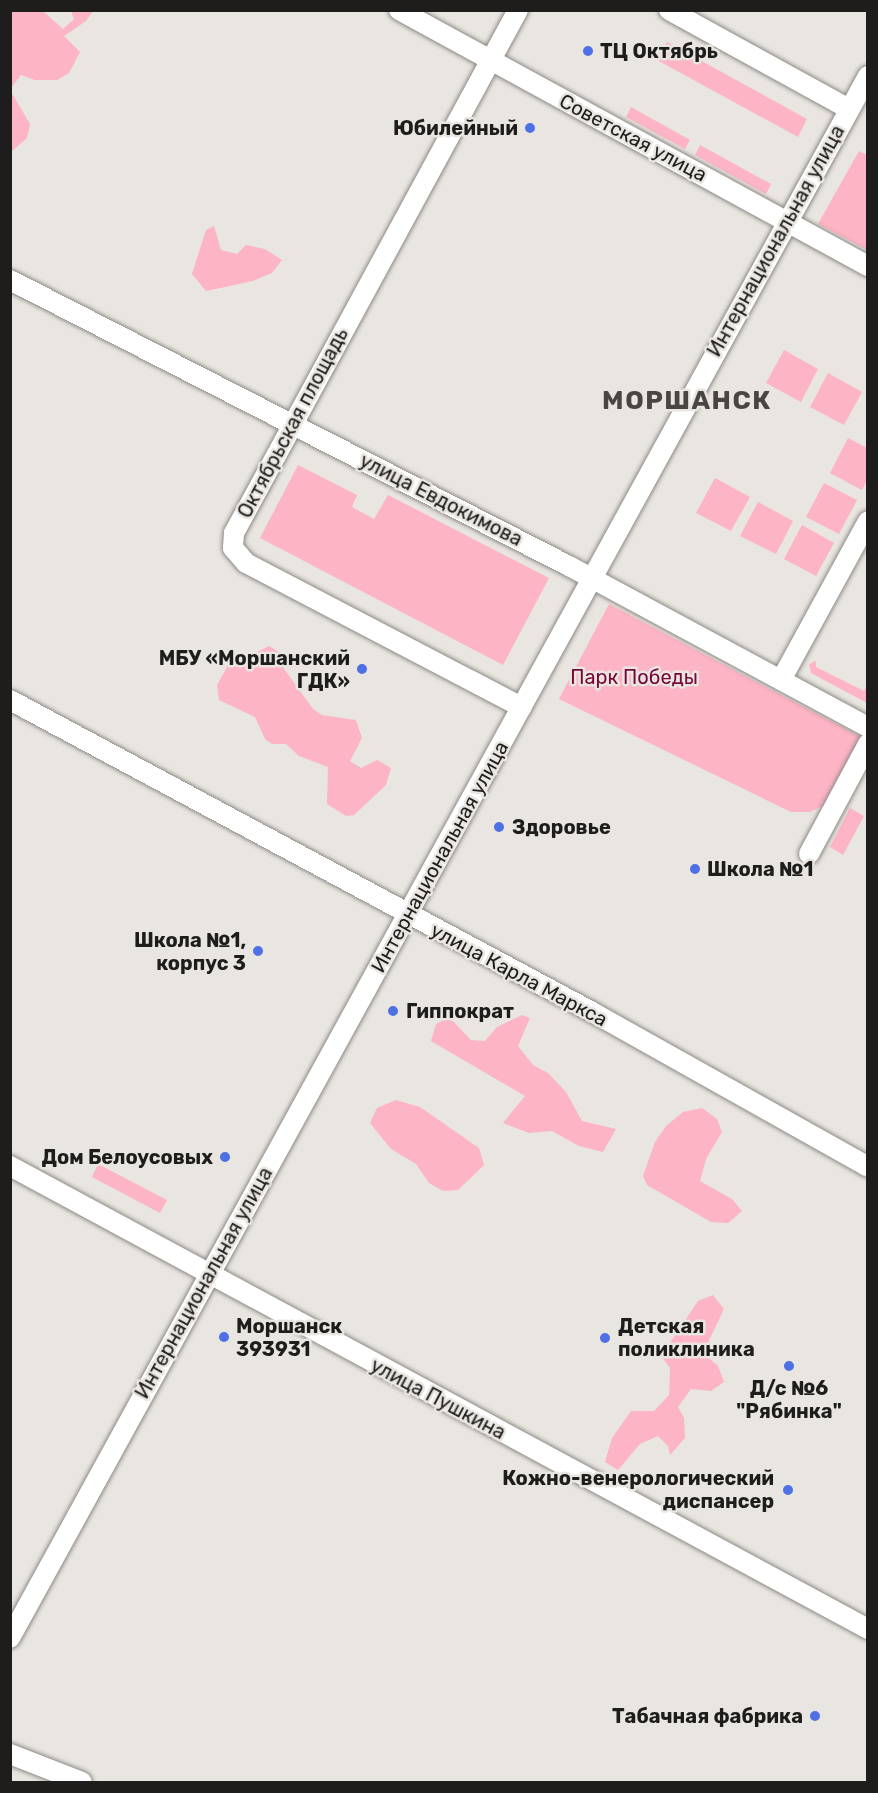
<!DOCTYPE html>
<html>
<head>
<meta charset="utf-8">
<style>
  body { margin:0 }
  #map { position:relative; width:878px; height:1793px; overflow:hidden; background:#e9e5e0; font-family:Rubik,sans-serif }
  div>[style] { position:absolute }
  .green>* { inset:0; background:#fdb4c5 }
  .roads { filter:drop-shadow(0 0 2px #8d8a86) drop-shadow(0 0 2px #8d8a86) }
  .minor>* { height:20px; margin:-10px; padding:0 10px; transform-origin:10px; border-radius:10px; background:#fff }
  .dots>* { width:16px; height:16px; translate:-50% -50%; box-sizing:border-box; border:3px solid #e9e5e0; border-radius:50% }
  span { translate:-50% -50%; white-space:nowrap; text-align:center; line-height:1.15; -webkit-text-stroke:5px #e9e5e0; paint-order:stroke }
  .poi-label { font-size:20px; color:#1f1d1c; font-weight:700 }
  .left { translate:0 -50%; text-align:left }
  .right { translate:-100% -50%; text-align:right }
  .street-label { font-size:20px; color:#1f1d1c }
  .park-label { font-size:20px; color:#770738 }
  .district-label { font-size:26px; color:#494642; font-weight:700; letter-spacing:1.5px }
  .frame { position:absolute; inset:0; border:12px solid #1f1d1c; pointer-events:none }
</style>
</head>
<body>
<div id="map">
  <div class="green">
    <i style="clip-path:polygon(11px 10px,43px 11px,63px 29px,74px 19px,71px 11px,93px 11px,86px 21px,64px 36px,80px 52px,69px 73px,57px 80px,35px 80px,21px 75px,11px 88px)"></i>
    <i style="clip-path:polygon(667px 42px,807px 119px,798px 137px,657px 60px)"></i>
    <i style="clip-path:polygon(10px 90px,30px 124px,27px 138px,11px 152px)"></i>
    <i style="clip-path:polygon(631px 107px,690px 140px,685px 149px,626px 117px)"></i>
    <i style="clip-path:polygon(700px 145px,771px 184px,766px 194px,695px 155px)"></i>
    <i style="clip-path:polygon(859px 151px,867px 155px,867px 250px,818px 224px)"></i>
    <i style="clip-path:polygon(214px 226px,221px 250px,237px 254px,246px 245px,265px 249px,282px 260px,272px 273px,253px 281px,206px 291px,192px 274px,206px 230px)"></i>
    <i style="clip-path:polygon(784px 350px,818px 369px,801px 402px,766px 383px)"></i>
    <i style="clip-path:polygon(828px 373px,862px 392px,844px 425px,810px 407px)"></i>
    <i style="clip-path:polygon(848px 438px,867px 448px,867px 480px,862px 490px,830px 473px)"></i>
    <i style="clip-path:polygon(298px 465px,357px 495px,352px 507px,374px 519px,388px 495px,549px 578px,503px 665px,260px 538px)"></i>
    <i style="clip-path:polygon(715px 478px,750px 497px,731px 531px,696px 513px)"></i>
    <i style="clip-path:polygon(824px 483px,857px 500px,839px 534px,806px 517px)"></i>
    <i style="clip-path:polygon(758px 502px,793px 521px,776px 554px,740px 536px)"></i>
    <i style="clip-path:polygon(802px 525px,834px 543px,816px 576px,784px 559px)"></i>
    <i style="clip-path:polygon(609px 604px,863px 738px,825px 805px,810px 812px,791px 812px,559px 699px)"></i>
    <i style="clip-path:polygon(269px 646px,282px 654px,282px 666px,313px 709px,322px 715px,356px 720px,362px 738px,350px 761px,361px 768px,377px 760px,391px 768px,386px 785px,354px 815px,346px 816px,327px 804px,328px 767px,299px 756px,286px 744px,272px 744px,265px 739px,255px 717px,219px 700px,217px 685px,232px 658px,248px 666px,257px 652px)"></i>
    <i style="clip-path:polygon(816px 661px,816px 667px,864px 691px,867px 685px,867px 703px,811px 673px,809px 664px)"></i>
    <i style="clip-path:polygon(850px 808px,864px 816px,843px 855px,830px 847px)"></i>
    <i style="clip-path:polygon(522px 1015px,530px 1018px,518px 1046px,533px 1065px,548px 1073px,566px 1092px,582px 1121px,616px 1129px,603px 1152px,579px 1146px,552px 1131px,529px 1133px,503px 1123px,525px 1096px,431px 1041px,436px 1024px,449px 1017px,471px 1040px,485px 1041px,497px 1027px)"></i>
    <i style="clip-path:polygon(396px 1100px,420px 1107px,479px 1148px,484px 1165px,458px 1190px,443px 1191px,429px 1183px,416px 1164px,391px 1149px,370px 1123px,377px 1108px)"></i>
    <i style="clip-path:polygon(702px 1108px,717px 1119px,722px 1132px,706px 1159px,700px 1181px,732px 1199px,742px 1211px,728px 1223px,711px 1222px,647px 1185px,643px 1176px,655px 1142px,666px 1126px,683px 1112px)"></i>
    <i style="clip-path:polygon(98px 1164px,167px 1200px,160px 1213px,92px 1177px)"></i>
    <i style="clip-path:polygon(713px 1295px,724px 1309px,703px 1353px,718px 1366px,724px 1382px,711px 1391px,691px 1389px,678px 1407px,684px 1418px,685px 1438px,670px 1455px,668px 1446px,658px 1436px,640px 1444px,618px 1470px,605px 1462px,612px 1438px,631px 1411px,654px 1411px,669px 1395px,670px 1368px,661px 1356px,698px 1301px)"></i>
  </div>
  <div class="roads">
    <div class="minor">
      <i style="left:399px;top:10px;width:534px;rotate:28.63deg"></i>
      <i style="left:518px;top:10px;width:595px;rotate:118.5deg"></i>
      <i style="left:234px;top:533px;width:15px;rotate:94deg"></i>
      <i style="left:233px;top:548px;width:20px;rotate:49deg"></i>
      <i style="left:246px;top:563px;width:311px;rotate:27.6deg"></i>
      <i style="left:669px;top:10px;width:205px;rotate:28.8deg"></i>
      <i style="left:10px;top:280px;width:628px;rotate:27.1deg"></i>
      <i style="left:569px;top:566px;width:340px;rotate:28.3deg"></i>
      <i style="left:781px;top:680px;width:181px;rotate:-61.3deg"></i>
      <i style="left:10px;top:700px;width:663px;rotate:28.19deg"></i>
      <i style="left:594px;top:1013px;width:314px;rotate:29.3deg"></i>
      <i style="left:809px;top:854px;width:125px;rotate:-61.8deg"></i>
      <i style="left:10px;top:1166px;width:975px;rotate:28.35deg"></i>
      <i style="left:10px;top:1638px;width:1782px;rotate:-61.22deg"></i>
      <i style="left:10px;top:1754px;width:77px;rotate:21.3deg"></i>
    </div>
  </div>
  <div class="dots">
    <i style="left:588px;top:51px;background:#4f70e5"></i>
    <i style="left:530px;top:128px;background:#4f70e5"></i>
    <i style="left:362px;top:669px;background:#4f70e5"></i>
    <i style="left:499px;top:827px;background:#4f70e5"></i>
    <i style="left:695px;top:869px;background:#4f70e5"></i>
    <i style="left:258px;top:951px;background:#4f70e5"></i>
    <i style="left:393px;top:1011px;background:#4f70e5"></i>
    <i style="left:225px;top:1157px;background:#4f70e5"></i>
    <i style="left:224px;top:1337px;background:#4f70e5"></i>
    <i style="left:605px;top:1338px;background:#4f70e5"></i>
    <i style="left:789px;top:1366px;background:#4f70e5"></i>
    <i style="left:788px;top:1490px;background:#4f70e5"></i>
    <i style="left:815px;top:1716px;background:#4f70e5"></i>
  </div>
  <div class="poi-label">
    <span class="left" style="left:600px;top:51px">ТЦ Октябрь</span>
    <span class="right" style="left:518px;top:128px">Юбилейный</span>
    <span class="right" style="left:350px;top:670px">МБУ «Моршанский<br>ГДК»</span>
    <span class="left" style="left:512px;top:827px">Здоровье</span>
    <span class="left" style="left:707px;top:869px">Школа №1</span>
    <span class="right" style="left:246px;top:952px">Школа №1,<br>корпус 3</span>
    <span class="left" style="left:406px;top:1011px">Гиппократ</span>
    <span class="right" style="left:213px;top:1157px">Дом Белоусовых</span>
    <span class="left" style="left:236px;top:1338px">Моршанск<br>393931</span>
    <span class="left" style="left:618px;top:1338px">Детская<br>поликлиника</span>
    <span style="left:789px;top:1400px">Д/с №6<br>"Рябинка"</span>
    <span class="right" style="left:774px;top:1490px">Кожно-венерологический<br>диспансер</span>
    <span class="right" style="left:803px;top:1716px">Табачная фабрика</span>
  </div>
  <div class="street-label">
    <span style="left:633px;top:138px;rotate:28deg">Советская улица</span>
    <span style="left:776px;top:241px;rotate:-61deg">Интернациональная улица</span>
    <span style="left:293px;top:423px;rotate:-62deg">Октябрьская площадь</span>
    <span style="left:441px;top:500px;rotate:27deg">улица Евдокимова</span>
    <span style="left:440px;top:857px;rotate:-61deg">Интернациональная улица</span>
    <span style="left:519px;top:975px;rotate:28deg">улица Карла Маркса</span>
    <span style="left:204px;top:1283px;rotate:-61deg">Интернациональная улица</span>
    <span style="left:438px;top:1399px;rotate:28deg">улица Пушкина</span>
  </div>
  <div class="park-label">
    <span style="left:634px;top:677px">Парк Победы</span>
  </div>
  <div class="district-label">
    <span style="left:687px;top:401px">МОРШАНСК</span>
  </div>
  <div class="frame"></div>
</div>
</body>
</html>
